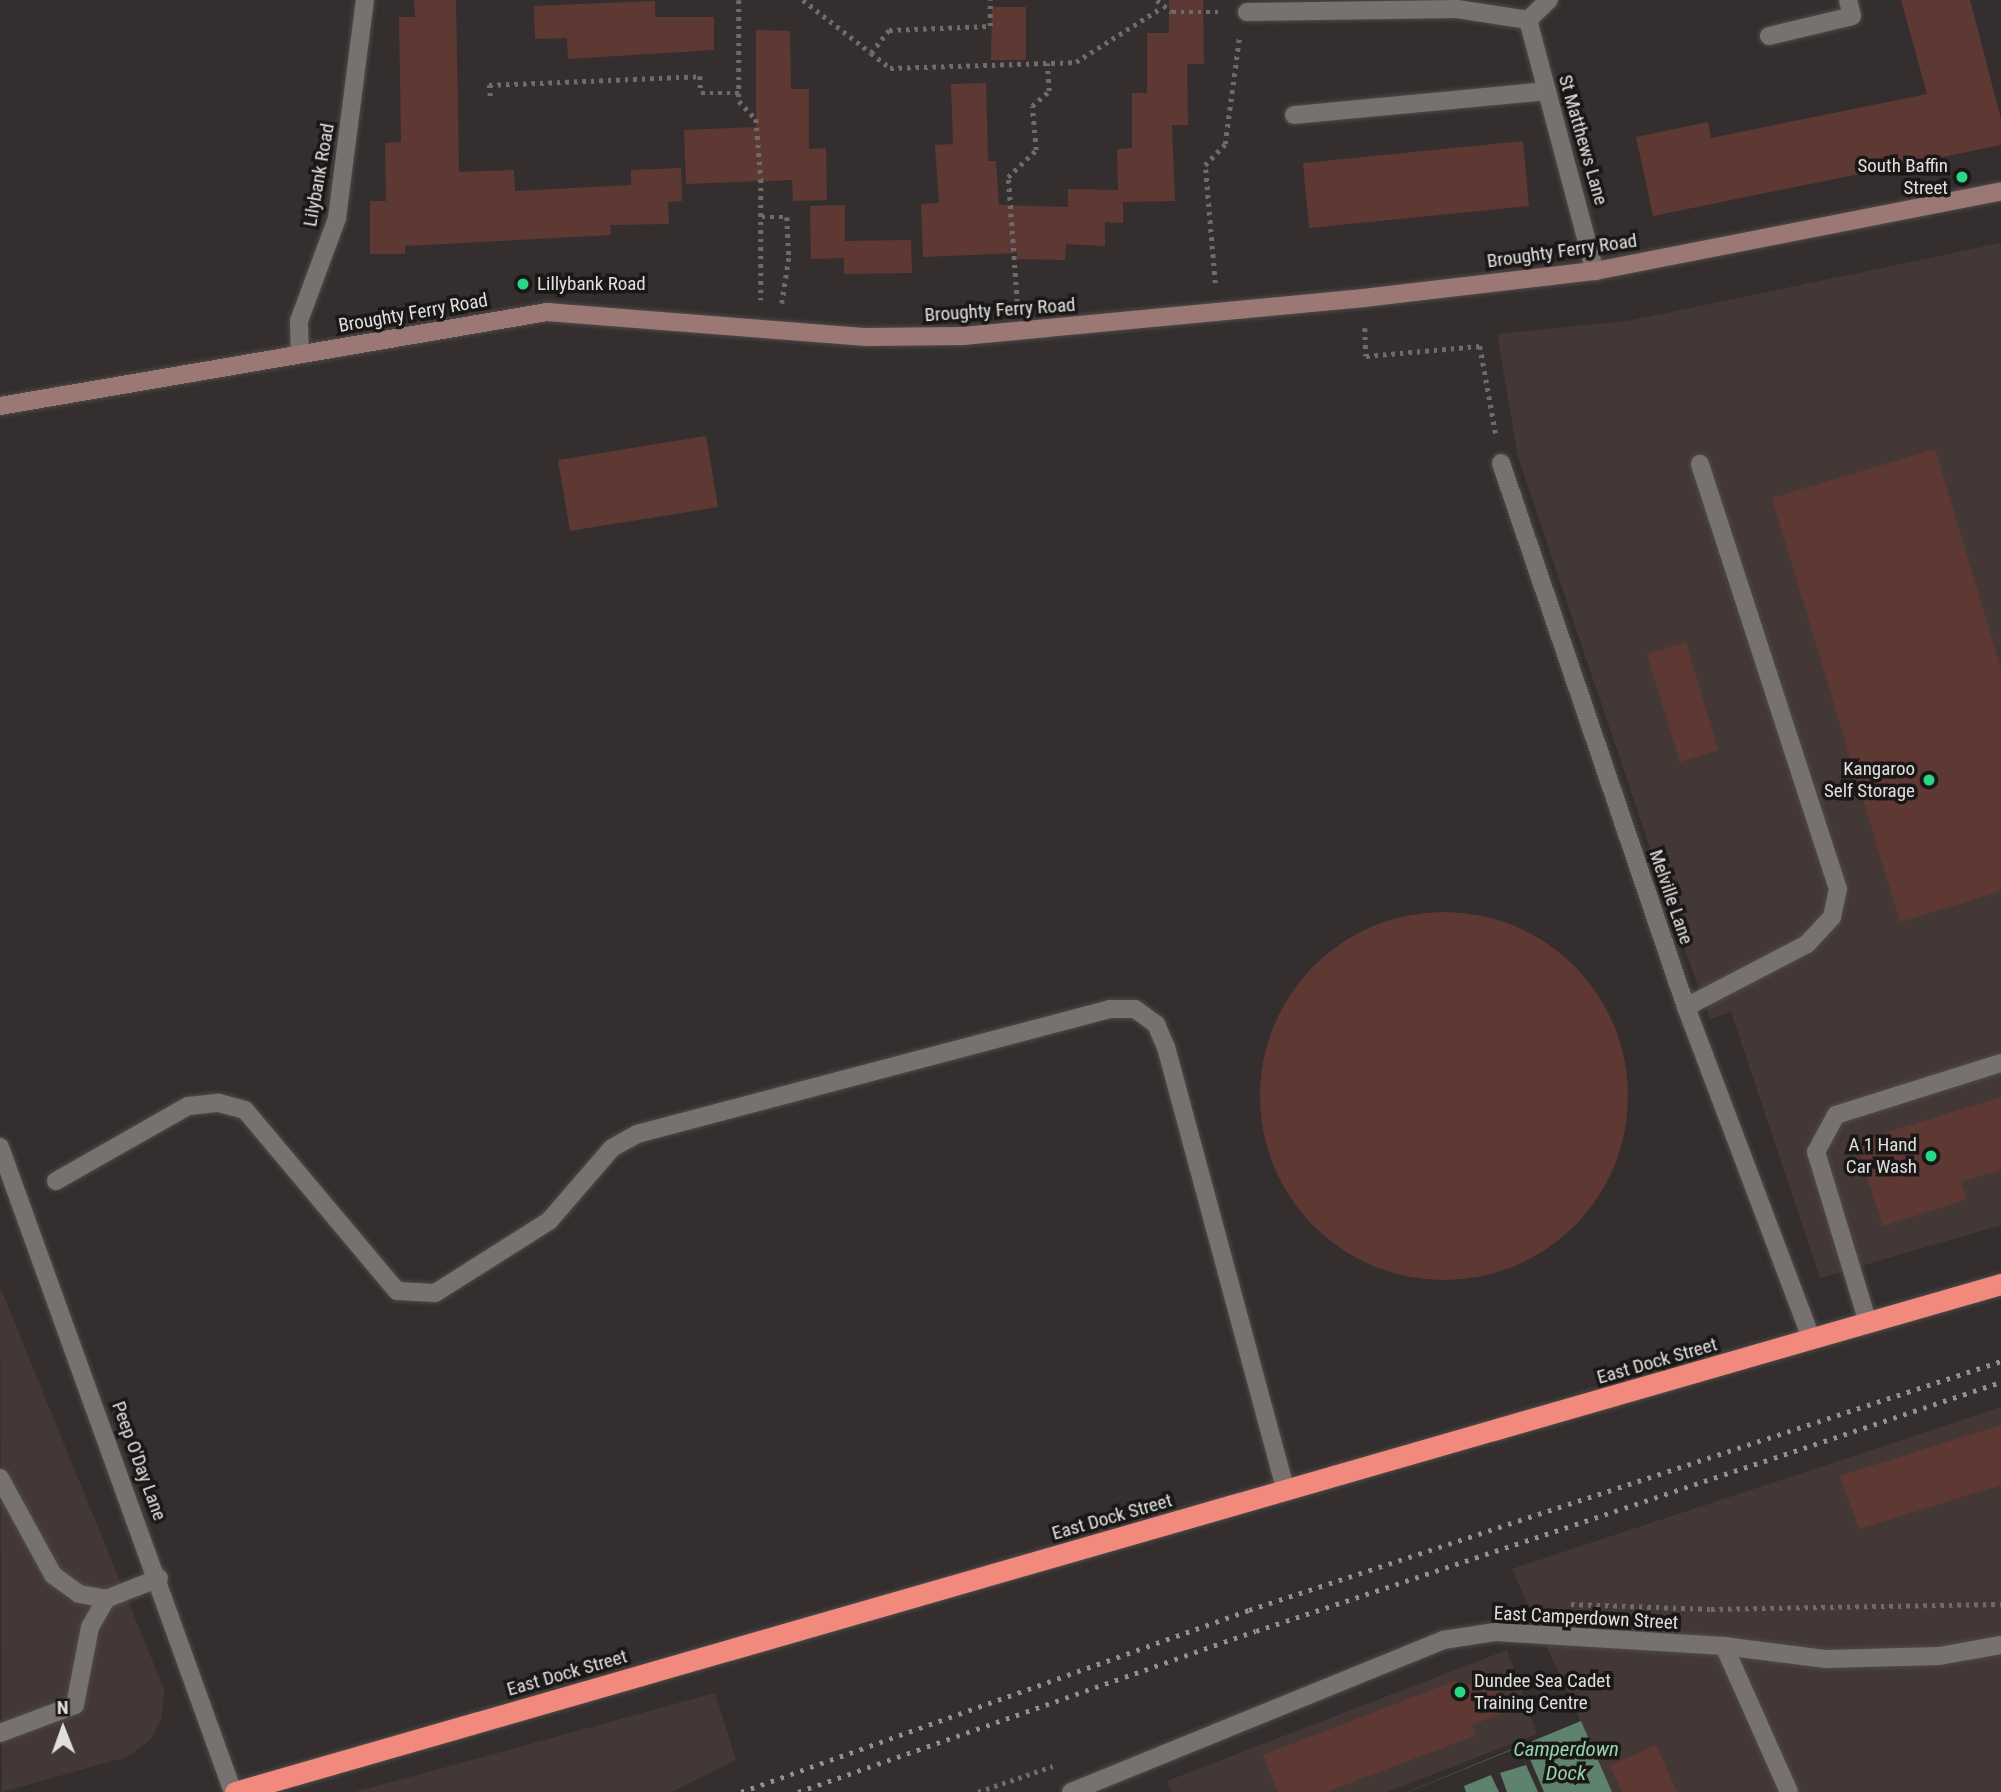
<!DOCTYPE html>
<html>
<head>
<meta charset="utf-8">
<style>
  body { margin:0 }
  #map { position:relative; width:2001px; height:1792px; overflow:hidden; background:#342f2e; font-family:"Roboto Condensed",sans-serif }
  div>[style] { position:absolute }
  .built>* { inset:0; background:#443837 }
  .water>* { inset:0; background:#5f826c }
  .pier>* { inset:0; background:#342f2e }
  .building>* { inset:0; background:#5e3934 }
  .round { border-radius:50% }
  .path>* { height:4.5px; margin-top:-2.25px; transform-origin:0; background:repeating-linear-gradient(90deg,#6f6b6a 0 3.5px,transparent 0 8.5px) }
  .roads { filter:drop-shadow(0 0 2px #4e4b4b) drop-shadow(0 0 2px #4e4b4b) }
  .lane>* { height:18px; margin:-9px; padding:0 9px; transform-origin:9px; border-radius:9px; background:#777170 }
  .street>* { height:18px; margin:-9px; padding:0 9px; transform-origin:9px; border-radius:9px; background:#777170 }
  .secondary>* { height:18px; margin:-9px; padding:0 9px; transform-origin:9px; border-radius:9px; background:#9c7874 }
  .highway>* { height:21px; margin:-10.5px; padding:0 10.5px; transform-origin:10.5px; border-radius:10.5px; background:#f18a7d }
  .rail>* { height:5px; margin-top:-2.5px; transform-origin:0; background:repeating-linear-gradient(90deg,#94908f 0 3.5px,transparent 0 10.5px) }
  .dots>* { width:19px; height:19px; translate:-50% -50%; box-sizing:border-box; border:4px solid #1a1817; border-radius:50% }
  span { translate:-50% -50%; white-space:nowrap; text-align:center; line-height:1.15; -webkit-text-stroke:7px #1a1817; paint-order:stroke }
  .street-label { font-size:19px; color:#e1dede }
  .poi-label { font-size:19px; color:#e1dede }
  .right { translate:-100% -50%; text-align:right }
  .left { translate:0 -50%; text-align:left }
  .water-label { font-size:21px; color:#96d2ac; font-style:italic }
  .north { position:absolute; left:28px; top:1694px; width:70px; height:70px; -webkit-text-stroke:5px #1a1817; paint-order:stroke; rotate:359deg; font-size:19px; font-weight:700; line-height:28px; text-align:center; color:#e1dede }
  .north::after { content:''; display:block; margin:auto; width:24px; height:32px; background:#e1dede; clip-path:polygon(50% 0,100% 100%,50% 72%,0 100%) }
</style>
</head>
<body>
<div id="map">
  <div class="built">
    <i style="clip-path:polygon(2001px 243px,2001px 1225px,1820px 1278px,1731px 1012px,1710px 1019px,1671px 910px,1518px 457px,1497px 334px,1628px 321px)"></i>
    <i style="clip-path:polygon(0 1287px,164px 1689px,162px 1718px,150px 1740px,127px 1757px,2px 1792px)"></i>
    <i style="clip-path:polygon(2001px 1407px,2001px 1792px,1612px 1792px,1512px 1569px)"></i>
    <i style="clip-path:polygon(1507px 1650px,1537px 1734px,1387px 1792px,1171px 1792px,1167px 1781px)"></i>
    <i style="clip-path:polygon(715px 1693px,736px 1760px,671px 1792px,355px 1792px)"></i>
  </div>
  <div class="water">
    <i style="clip-path:polygon(1581px 1721px,1612px 1792px,1408px 1792px)"></i>
  </div>
  <div class="pier">
    <i style="clip-path:polygon(1524px 1745px,1544px 1792px,1538px 1792px,1526px 1765px,1500px 1773px,1507px 1792px,1499px 1792px,1491px 1775px,1464px 1786px,1466px 1792px,1408px 1792px)"></i>
  </div>
  <div class="building">
    <i style="clip-path:polygon(414px 0,456px 0,459px 172px,514px 170px,515px 191px,631px 185px,631px 170px,681px 168px,682px 201px,668px 202px,669px 224px,610px 225px,611px 235px,405px 246px,405px 254px,370px 254px,370px 201px,386px 201px,385px 143px,401px 142px,399px 17px,415px 17px)"></i>
    <i style="clip-path:polygon(1169px 0,1203px 0,1204px 64px,1187px 64px,1188px 125px,1172px 125px,1175px 201px,1123px 202px,1123px 223px,1105px 222px,1105px 246px,1066px 244px,1065px 260px,1017px 259px,1017px 253px,923px 257px,921px 204px,939px 203px,935px 145px,953px 144px,951px 84px,986px 83px,988px 161px,996px 161px,999px 205px,1068px 207px,1068px 189px,1118px 190px,1117px 149px,1132px 148px,1132px 93px,1147px 93px,1147px 33px,1169px 33px)"></i>
    <i style="clip-path:polygon(1901px 0,1970px 0,2001px 119px,2001px 145px,1653px 216px,1636px 137px,1708px 122px,1711px 138px,1927px 94px)"></i>
    <i style="clip-path:polygon(655px 1px,655px 17px,714px 17px,714px 50px,568px 59px,567px 38px,535px 39px,534px 6px)"></i>
    <i style="clip-path:polygon(992px 7px,1026px 7px,1026px 60px,991px 60px)"></i>
    <i style="clip-path:polygon(756px 30px,790px 31px,791px 89px,809px 89px,809px 149px,826px 148px,827px 200px,793px 201px,792px 180px,686px 184px,684px 130px,756px 127px)"></i>
    <i style="clip-path:polygon(1523px 141px,1529px 206px,1309px 228px,1303px 163px)"></i>
    <i style="clip-path:polygon(845px 205px,845px 241px,911px 240px,912px 273px,844px 274px,844px 258px,811px 259px,810px 206px)"></i>
    <i style="clip-path:polygon(706px 436px,718px 507px,570px 531px,558px 460px)"></i>
    <i style="clip-path:polygon(1935px 449px,2001px 669px,2001px 891px,1900px 922px,1772px 498px)"></i>
    <i style="clip-path:polygon(1686px 642px,1718px 750px,1680px 762px,1647px 654px)"></i>
    <i class="round" style="left:1260px;top:912px;width:368px;height:368px"></i>
    <i style="clip-path:polygon(2001px 1097px,2001px 1170px,1961px 1182px,1967px 1199px,1883px 1226px,1856px 1142px)"></i>
    <i style="clip-path:polygon(2001px 1425px,2001px 1485px,1859px 1529px,1840px 1476px)"></i>
    <i style="clip-path:polygon(1480px 1680px,1523px 1705px,1472px 1725px,1476px 1735px,1327px 1792px,1278px 1792px,1263px 1755px,1455px 1681px,1458px 1689px)"></i>
    <i style="clip-path:polygon(1656px 1745px,1677px 1792px,1622px 1792px,1610px 1766px)"></i>
  </div>
  <div class="path">
    <i style="left:739px;top:0;width:101px;rotate:90deg"></i>
    <i style="left:739px;top:101px;width:25px;rotate:47deg"></i>
    <i style="left:756px;top:119px;width:60px;rotate:85.2deg"></i>
    <i style="left:761px;top:179px;width:121px;rotate:90deg"></i>
    <i style="left:803px;top:0;width:86px;rotate:37.9deg"></i>
    <i style="left:871px;top:53px;width:29px;rotate:-52deg"></i>
    <i style="left:889px;top:30px;width:101px;rotate:-2.3deg"></i>
    <i style="left:990px;top:26px;width:26px;rotate:-90deg"></i>
    <i style="left:1157px;top:0;width:19px;rotate:39deg"></i>
    <i style="left:1172px;top:12px;width:47px"></i>
    <i style="left:871px;top:53px;width:24px;rotate:38deg"></i>
    <i style="left:890px;top:68px;width:186px;rotate:-1.8deg"></i>
    <i style="left:1076px;top:62px;width:101px;rotate:-32.4deg"></i>
    <i style="left:490px;top:96px;width:11px;rotate:-95deg"></i>
    <i style="left:489px;top:85px;width:211px;rotate:-2.4deg"></i>
    <i style="left:700px;top:76px;width:17px;rotate:87deg"></i>
    <i style="left:701px;top:93px;width:38px"></i>
    <i style="left:762px;top:217px;width:25px"></i>
    <i style="left:787px;top:217px;width:41px;rotate:87.2deg"></i>
    <i style="left:789px;top:258px;width:46px;rotate:98.8deg"></i>
    <i style="left:1215px;top:283px;width:118px;rotate:-94.8deg"></i>
    <i style="left:1205px;top:165px;width:29px;rotate:-46deg"></i>
    <i style="left:1225px;top:144px;width:106px;rotate:-82.4deg"></i>
    <i style="left:1017px;top:302px;width:125px;rotate:-94.1deg"></i>
    <i style="left:1008px;top:177px;width:39px;rotate:-44deg"></i>
    <i style="left:1036px;top:150px;width:44px;rotate:-95.2deg"></i>
    <i style="left:1032px;top:106px;width:23px;rotate:-41deg"></i>
    <i style="left:1049px;top:91px;width:28px;rotate:-94deg"></i>
    <i style="left:1365px;top:328px;width:28px;rotate:88deg"></i>
    <i style="left:1366px;top:356px;width:114px;rotate:-5deg"></i>
    <i style="left:1480px;top:346px;width:90px;rotate:79.8deg"></i>
    <i style="left:1571px;top:1604px;width:140px;rotate:2deg"></i>
    <i style="left:1711px;top:1609px;width:290px;rotate:-1deg"></i>
    <i style="left:978px;top:1792px;width:79px;rotate:-19.1deg"></i>
  </div>
  <div class="roads">
    <div class="lane">
      <i style="left:1247px;top:12px;width:210px;rotate:-0.8deg"></i>
      <i style="left:1457px;top:9px;width:72px;rotate:8.8deg"></i>
      <i style="left:1528px;top:20px;width:29px;rotate:-44deg"></i>
      <i style="left:1769px;top:36px;width:85px;rotate:-13.5deg"></i>
      <i style="left:1852px;top:16px;width:16px;rotate:-104deg"></i>
      <i style="left:1294px;top:115px;width:254px;rotate:-5.4deg"></i>
      <i style="left:1501px;top:463px;width:575px;rotate:71.22deg"></i>
      <i style="left:1686px;top:1007px;width:356px;rotate:69.3deg"></i>
      <i style="left:1686px;top:1007px;width:136px;rotate:-27.5deg"></i>
      <i style="left:1807px;top:944px;width:37px;rotate:-47deg"></i>
      <i style="left:1832px;top:917px;width:29px;rotate:-78deg"></i>
      <i style="left:1838px;top:889px;width:447px;rotate:-108deg"></i>
      <i style="left:56px;top:1181px;width:152px;rotate:-29.6deg"></i>
      <i style="left:188px;top:1106px;width:31px;rotate:-6deg"></i>
      <i style="left:219px;top:1103px;width:27px;rotate:15deg"></i>
      <i style="left:245px;top:1110px;width:236px;rotate:50deg"></i>
      <i style="left:397px;top:1291px;width:38px;rotate:3deg"></i>
      <i style="left:435px;top:1293px;width:135px;rotate:-32.3deg"></i>
      <i style="left:549px;top:1221px;width:96px;rotate:-49.2deg"></i>
      <i style="left:612px;top:1148px;width:29px;rotate:-29deg"></i>
      <i style="left:637px;top:1134px;width:488px;rotate:-14.8deg"></i>
      <i style="left:1109px;top:1009px;width:26px"></i>
      <i style="left:1135px;top:1009px;width:26px;rotate:36deg"></i>
      <i style="left:1156px;top:1024px;width:25px;rotate:67deg"></i>
      <i style="left:1166px;top:1047px;width:460px;rotate:74.9deg"></i>
      <i style="left:1868px;top:1323px;width:179px;rotate:-106.9deg"></i>
      <i style="left:1816px;top:1152px;width:42px;rotate:-61.6deg"></i>
      <i style="left:1836px;top:1115px;width:173px;rotate:-17.5deg"></i>
      <i style="left:0;top:1478px;width:111px;rotate:61.3deg"></i>
      <i style="left:53px;top:1575px;width:32px;rotate:36deg"></i>
      <i style="left:79px;top:1594px;width:27px;rotate:10deg"></i>
      <i style="left:106px;top:1599px;width:57px;rotate:-21.6deg"></i>
      <i style="left:0;top:1733px;width:80px;rotate:-20.5deg"></i>
      <i style="left:75px;top:1705px;width:79px;rotate:-79.1deg"></i>
      <i style="left:90px;top:1627px;width:32px;rotate:-60deg"></i>
    </div>
    <div class="street">
      <i style="left:1528px;top:20px;width:260px;rotate:75.1deg"></i>
      <i style="left:300px;top:354px;width:33px;rotate:-92deg"></i>
      <i style="left:299px;top:321px;width:110px;rotate:-69.7deg"></i>
      <i style="left:337px;top:218px;width:220px;rotate:-82.7deg"></i>
      <i style="left:0;top:1147px;width:686px;rotate:70.14deg"></i>
      <i style="left:1724px;top:1646px;width:160px;rotate:66deg"></i>
      <i style="left:1071px;top:1792px;width:402px;rotate:-22.2deg"></i>
      <i style="left:1443px;top:1640px;width:53px;rotate:-8.7deg"></i>
      <i style="left:1495px;top:1632px;width:229px;rotate:3.5deg"></i>
      <i style="left:1724px;top:1646px;width:103px;rotate:7.3deg"></i>
      <i style="left:1826px;top:1659px;width:113px;rotate:-1.5deg"></i>
      <i style="left:1939px;top:1656px;width:63px;rotate:-10.1deg"></i>
    </div>
    <div class="secondary">
      <i style="left:0;top:406px;width:555px;rotate:-9.75deg"></i>
      <i style="left:547px;top:312px;width:320px;rotate:4.5deg"></i>
      <i style="left:866px;top:337px;width:97px;rotate:-0.6deg"></i>
      <i style="left:963px;top:336px;width:403px;rotate:-5.4deg"></i>
      <i style="left:1364px;top:298px;width:233px;rotate:-6.7deg"></i>
      <i style="left:1595px;top:271px;width:414px;rotate:-11.1deg"></i>
    </div>
    <div class="highway">
      <i style="left:235px;top:1792px;width:1838px;rotate:-16.05deg"></i>
    </div>
  </div>
  <div class="rail">
    <i style="left:741px;top:1792px;width:540px;rotate:-19.71deg"></i>
    <i style="left:1249px;top:1610px;width:792px;rotate:-18.32deg"></i>
    <i style="left:798px;top:1792px;width:485px;rotate:-19.4deg"></i>
    <i style="left:1256px;top:1631px;width:786px;rotate:-18.48deg"></i>
  </div>
  <div class="dots">
    <i style="left:1962px;top:177px;background:#29d885"></i>
    <i style="left:523px;top:284px;background:#29d885"></i>
    <i style="left:1929px;top:780px;background:#29d885"></i>
    <i style="left:1931px;top:1156px;background:#29d885"></i>
    <i style="left:1460px;top:1692px;background:#29d885"></i>
  </div>
  <div class="street-label">
    <span style="left:1583px;top:140px;rotate:74deg">St Matthews Lane</span>
    <span style="left:319px;top:175px;rotate:-80deg">Lilybank Road</span>
    <span style="left:1562px;top:251px;rotate:-8deg">Broughty Ferry Road</span>
    <span style="left:1000px;top:310px;rotate:-4deg">Broughty Ferry Road</span>
    <span style="left:413px;top:313px;rotate:-10deg">Broughty Ferry Road</span>
    <span style="left:1671px;top:897px;rotate:71deg">Melville Lane</span>
    <span style="left:1657px;top:1361px;rotate:-16deg">East Dock Street</span>
    <span style="left:139px;top:1461px;rotate:70deg">Peep O'Day Lane</span>
    <span style="left:1112px;top:1517px;rotate:-16deg">East Dock Street</span>
    <span style="left:1586px;top:1618px;rotate:3deg">East Camperdown Street</span>
    <span style="left:567px;top:1673px;rotate:-16deg">East Dock Street</span>
  </div>
  <div class="poi-label">
    <span class="right" style="left:1948px;top:177px">South Baffin<br>Street</span>
    <span class="left" style="left:537px;top:284px">Lillybank Road</span>
    <span class="right" style="left:1915px;top:780px">Kangaroo<br>Self Storage</span>
    <span class="right" style="left:1917px;top:1156px">A 1 Hand<br>Car Wash</span>
    <span class="left" style="left:1474px;top:1692px">Dundee Sea Cadet<br>Training Centre</span>
  </div>
  <div class="water-label">
    <span style="left:1566px;top:1761px">Camperdown<br>Dock</span>
  </div>
  <div class="north">N</div>
</div>
</body>
</html>
